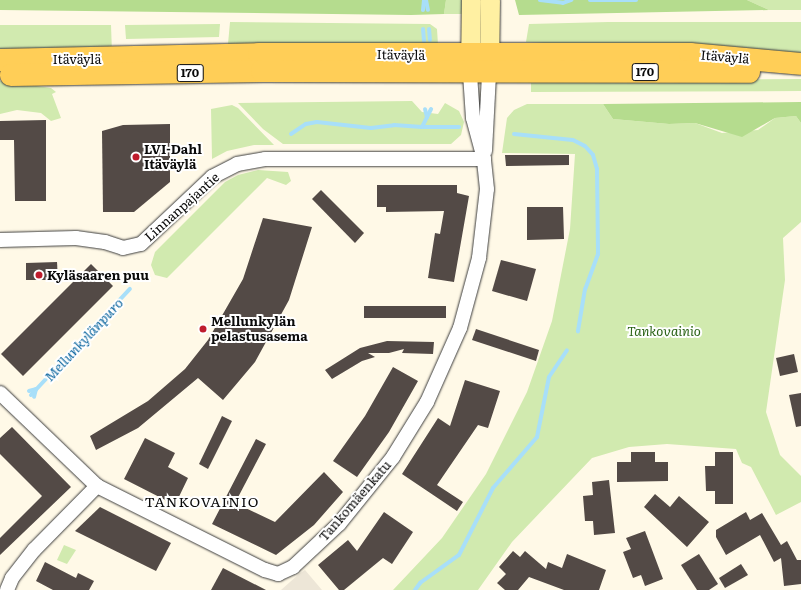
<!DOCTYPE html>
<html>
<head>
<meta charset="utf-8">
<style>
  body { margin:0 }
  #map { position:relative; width:801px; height:590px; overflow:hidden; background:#fff9e7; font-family:Literata,serif }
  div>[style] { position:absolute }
  .green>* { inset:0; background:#d1eaaf }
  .forest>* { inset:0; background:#b5dc8e }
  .plaza>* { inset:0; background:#ede6d7 }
  .stream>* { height:4px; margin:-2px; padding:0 2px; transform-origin:2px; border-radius:2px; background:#a8dff9 }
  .building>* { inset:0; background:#534a46 }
  .roads { filter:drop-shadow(0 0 1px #3d3d3d) drop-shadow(0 0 1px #3d3d3d) }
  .street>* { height:14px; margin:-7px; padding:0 7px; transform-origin:7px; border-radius:7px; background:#fff }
  .secondary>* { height:19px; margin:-9.5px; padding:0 9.5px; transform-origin:9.5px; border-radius:9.5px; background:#fff0a2 }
  .primary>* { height:22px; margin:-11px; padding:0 11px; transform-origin:11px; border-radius:11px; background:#ffce57 }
  .dots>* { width:11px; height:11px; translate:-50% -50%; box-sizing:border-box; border:2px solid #fff; border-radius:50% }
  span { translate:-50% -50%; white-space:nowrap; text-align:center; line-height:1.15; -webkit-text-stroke:4px #fff; paint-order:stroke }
  .shield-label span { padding:1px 3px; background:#fff; border:1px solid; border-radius:3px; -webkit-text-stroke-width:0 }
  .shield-label { font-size:12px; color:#0a0a0a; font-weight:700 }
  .street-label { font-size:13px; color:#0a0a0a }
  .poi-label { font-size:13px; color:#0a0a0a; font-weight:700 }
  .left { translate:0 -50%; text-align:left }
  .park-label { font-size:13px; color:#2c6318; font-style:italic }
  .water-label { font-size:14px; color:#0f68a0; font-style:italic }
  .neighbourhood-label { font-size:14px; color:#0a0a0a; letter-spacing:1px }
</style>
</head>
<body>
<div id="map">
  <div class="green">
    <i style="clip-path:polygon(446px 0,463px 0,462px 14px,444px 14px)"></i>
    <i style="clip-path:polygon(747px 0,801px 0,801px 10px,769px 10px)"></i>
    <i style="clip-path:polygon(230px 22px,430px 24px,437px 29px,438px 45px,265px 49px,228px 44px)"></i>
    <i style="clip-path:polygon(608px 22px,801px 22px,801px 57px,526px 42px,529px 24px)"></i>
    <i style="clip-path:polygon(220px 24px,219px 37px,126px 39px,125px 25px)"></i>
    <i style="clip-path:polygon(0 25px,111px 25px,112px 53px,0 57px)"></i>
    <i style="clip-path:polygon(801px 79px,801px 91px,531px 92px,531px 83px,545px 80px)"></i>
    <i style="clip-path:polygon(0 81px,51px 88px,56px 92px,52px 94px,61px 118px,51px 121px,41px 113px,17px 110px,0 114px)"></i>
    <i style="clip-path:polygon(412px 101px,422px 112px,438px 114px,445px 103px,459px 111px,464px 122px,461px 135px,451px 144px,283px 144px,263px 129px,238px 103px)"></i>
    <i style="clip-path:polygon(527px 104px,603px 104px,613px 119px,669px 124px,695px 123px,722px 133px,758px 130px,775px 118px,796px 116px,801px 123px,801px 222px,783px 238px,785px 280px,766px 412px,780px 455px,801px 476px,801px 502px,776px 515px,751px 467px,742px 463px,736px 449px,667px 444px,629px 447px,592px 458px,512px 542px,478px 590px,393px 590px,442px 538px,486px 474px,527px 392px,552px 321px,570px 229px,575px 154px,502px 153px,507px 118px,514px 110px)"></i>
    <i style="clip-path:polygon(232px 105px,238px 108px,274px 145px,254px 145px,227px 151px,212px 159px,211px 109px)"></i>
    <i style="clip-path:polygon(258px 170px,288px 172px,291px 181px,286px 185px,267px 178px,167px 278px,155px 275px,151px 265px,155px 252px,225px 182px,238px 175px)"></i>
    <i style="clip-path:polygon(64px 545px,76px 550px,67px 564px,57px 560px)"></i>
  </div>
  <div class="forest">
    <i style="clip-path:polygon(0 0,446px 0,444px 14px,411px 15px,0 10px)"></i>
    <i style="clip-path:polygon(515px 0,747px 0,769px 10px,519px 15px)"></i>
    <i style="clip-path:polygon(801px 102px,801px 123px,796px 116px,775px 118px,742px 137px,695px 123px,669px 124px,613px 119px,603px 104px)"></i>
  </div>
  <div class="plaza">
    <i style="clip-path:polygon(305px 570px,322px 590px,281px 590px,299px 574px)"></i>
  </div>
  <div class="stream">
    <i style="left:426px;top:0;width:10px;rotate:79deg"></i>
    <i style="left:540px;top:0;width:23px;rotate:7deg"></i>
    <i style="left:563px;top:3px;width:9px;rotate:-21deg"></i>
    <i style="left:590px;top:0;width:46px"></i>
    <i style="left:423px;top:10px;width:10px;rotate:-84deg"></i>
    <i style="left:423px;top:29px;width:12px;rotate:85deg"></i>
    <i style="left:429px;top:29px;width:11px;rotate:85deg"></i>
    <i style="left:427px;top:117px;width:9px;rotate:-63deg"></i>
    <i style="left:422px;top:127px;width:37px"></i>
    <i style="left:291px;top:134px;width:18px;rotate:-34deg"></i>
    <i style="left:306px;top:124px;width:11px;rotate:-10deg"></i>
    <i style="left:317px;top:122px;width:54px;rotate:6.3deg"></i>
    <i style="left:371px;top:128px;width:23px;rotate:-7deg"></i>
    <i style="left:394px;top:125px;width:28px;rotate:4deg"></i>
    <i style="left:422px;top:127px;width:11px;rotate:-63deg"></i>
    <i style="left:427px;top:117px;width:8px;rotate:-104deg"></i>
    <i style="left:514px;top:134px;width:59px;rotate:5.8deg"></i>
    <i style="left:573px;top:140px;width:13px;rotate:27deg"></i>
    <i style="left:585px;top:146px;width:12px;rotate:48deg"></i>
    <i style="left:593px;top:155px;width:15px;rotate:74deg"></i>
    <i style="left:597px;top:169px;width:85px;rotate:89.3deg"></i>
    <i style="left:598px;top:254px;width:37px;rotate:110deg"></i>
    <i style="left:585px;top:289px;width:43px;rotate:99.5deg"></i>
    <i style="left:29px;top:391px;width:7px;rotate:-16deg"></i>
    <i style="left:36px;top:389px;width:8px;rotate:104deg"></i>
    <i style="left:31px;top:395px;width:145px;rotate:-47deg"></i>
    <i style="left:415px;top:590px;width:9px;rotate:-54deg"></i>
    <i style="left:420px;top:583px;width:48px;rotate:-35.7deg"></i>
    <i style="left:459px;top:555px;width:75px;rotate:-63.1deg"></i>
    <i style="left:493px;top:488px;width:67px;rotate:-49.2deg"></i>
    <i style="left:537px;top:437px;width:61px;rotate:-78.7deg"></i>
    <i style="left:549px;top:377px;width:32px;rotate:-56deg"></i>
  </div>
  <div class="building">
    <i style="clip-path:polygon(46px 120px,46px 201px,15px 201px,14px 140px,0 140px,0 121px)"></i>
    <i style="clip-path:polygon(170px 124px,170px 182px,134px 212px,103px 212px,102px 131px,123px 125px)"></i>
    <i style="clip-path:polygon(505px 155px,569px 155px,569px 165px,506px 166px)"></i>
    <i style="clip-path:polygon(377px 185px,457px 185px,457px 193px,469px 196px,454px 282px,428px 278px,435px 233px,440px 234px,444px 211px,386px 212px,386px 207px,377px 207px)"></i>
    <i style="clip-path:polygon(321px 190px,364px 233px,355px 243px,312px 199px)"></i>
    <i style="clip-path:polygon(527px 207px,563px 207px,564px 239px,527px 240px)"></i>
    <i style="clip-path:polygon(263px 218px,312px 227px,289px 300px,255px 362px,223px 400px,198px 378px,138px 428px,96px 450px,90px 436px,148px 401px,185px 369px,208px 340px,243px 279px)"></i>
    <i style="clip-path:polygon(501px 260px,536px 269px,527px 301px,492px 291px)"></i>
    <i style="clip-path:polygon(57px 262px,58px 280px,26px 280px,26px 263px)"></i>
    <i style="clip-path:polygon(91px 264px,113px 286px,23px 376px,1px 354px)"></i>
    <i style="clip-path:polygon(364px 306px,446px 306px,446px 318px,364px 318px)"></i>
    <i style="clip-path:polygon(476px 329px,539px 350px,536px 361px,472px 340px)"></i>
    <i style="clip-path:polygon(387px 341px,434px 342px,433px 354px,402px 353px,404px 349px,389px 353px,368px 353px,375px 357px,362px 361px,332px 379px,325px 370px,360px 348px)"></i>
    <i style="clip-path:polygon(794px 354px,798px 372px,780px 376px,776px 358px)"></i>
    <i style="clip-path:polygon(393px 367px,418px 381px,389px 432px,357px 477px,333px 461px,365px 416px)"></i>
    <i style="clip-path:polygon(465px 380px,500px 391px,488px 428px,478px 425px,437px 485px,463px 502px,457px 511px,402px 474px,438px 418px,450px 426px)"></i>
    <i style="clip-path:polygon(801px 393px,801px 426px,796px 427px,789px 395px)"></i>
    <i style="clip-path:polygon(222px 416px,232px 421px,208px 469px,199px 464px)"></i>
    <i style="clip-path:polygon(12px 427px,71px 487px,0 555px,0 538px,42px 496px,0 454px,0 438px)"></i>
    <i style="clip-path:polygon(145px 438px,175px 453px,168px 467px,188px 478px,175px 505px,124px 479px)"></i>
    <i style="clip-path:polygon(256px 439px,266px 444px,235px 503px,275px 522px,324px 472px,343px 492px,314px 525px,276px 555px,212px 524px)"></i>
    <i style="clip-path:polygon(631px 452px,655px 452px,655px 462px,668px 462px,668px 481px,617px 482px,617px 462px,631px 462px)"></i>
    <i style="clip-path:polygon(715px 452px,733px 452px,733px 504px,715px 504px,715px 491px,706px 491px,705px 466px,715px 466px)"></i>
    <i style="clip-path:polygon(609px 480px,615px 533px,594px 535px,593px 521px,585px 521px,583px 496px,593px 495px,592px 482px)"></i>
    <i style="clip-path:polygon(655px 494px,670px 507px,679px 496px,709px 522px,687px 547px,644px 507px)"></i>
    <i style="clip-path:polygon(100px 507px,171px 543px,156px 571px,75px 531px)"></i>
    <i style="clip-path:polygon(384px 512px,413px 532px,392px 564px,383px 558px,344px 590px,339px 590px,318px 565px,348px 540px,357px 551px)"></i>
    <i style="clip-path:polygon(746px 512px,750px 520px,762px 513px,781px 545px,787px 541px,797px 560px,801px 560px,801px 584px,784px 586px,781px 558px,774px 562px,760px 535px,726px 555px,716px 537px,716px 530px)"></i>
    <i style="clip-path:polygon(645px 531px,663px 579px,645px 586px,641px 575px,633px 578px,623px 552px,631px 549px,626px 538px)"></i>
    <i style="clip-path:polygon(513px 551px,520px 557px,525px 551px,546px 569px,548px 562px,562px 568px,567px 554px,606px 570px,599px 590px,564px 590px,529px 577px,518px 590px,505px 590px,497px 583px,506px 574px,499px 567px)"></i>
    <i style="clip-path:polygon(699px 554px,718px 584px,709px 590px,697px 590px,681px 565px)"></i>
    <i style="clip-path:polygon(45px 562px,76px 578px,78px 573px,94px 581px,89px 590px,53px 590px,36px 581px)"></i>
    <i style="clip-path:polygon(741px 564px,748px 575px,725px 588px,719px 578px)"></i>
    <i style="clip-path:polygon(223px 568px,266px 590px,211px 590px)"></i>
  </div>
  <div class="roads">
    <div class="street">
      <i style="left:485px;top:151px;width:77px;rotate:-87deg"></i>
      <i style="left:0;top:240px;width:76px;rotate:-1.5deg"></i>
      <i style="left:76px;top:238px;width:29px;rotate:8deg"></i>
      <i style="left:105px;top:242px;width:19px;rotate:18deg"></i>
      <i style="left:123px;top:248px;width:18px;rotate:-13deg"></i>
      <i style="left:141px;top:244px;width:98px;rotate:-43.3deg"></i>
      <i style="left:212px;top:177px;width:28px;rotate:-27deg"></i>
      <i style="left:237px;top:164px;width:28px;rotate:-10deg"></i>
      <i style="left:265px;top:159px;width:219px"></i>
      <i style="left:0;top:393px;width:134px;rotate:43.8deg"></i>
      <i style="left:97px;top:486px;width:188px;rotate:26.6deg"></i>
      <i style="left:265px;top:570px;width:14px;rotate:17deg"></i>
      <i style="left:278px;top:574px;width:17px;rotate:-25deg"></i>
      <i style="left:293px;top:567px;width:63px;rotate:-43.1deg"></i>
      <i style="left:339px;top:524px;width:86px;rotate:-51.1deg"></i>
      <i style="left:393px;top:457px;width:65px;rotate:-58.3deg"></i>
      <i style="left:427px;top:402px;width:81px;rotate:-66deg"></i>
      <i style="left:460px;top:328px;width:73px;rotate:-74.8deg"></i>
      <i style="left:479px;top:258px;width:69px;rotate:-83.4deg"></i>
      <i style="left:487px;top:189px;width:30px;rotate:-96deg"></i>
      <i style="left:484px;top:159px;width:42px;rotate:-105deg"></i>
      <i style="left:473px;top:118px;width:44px;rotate:-93.9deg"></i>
      <i style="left:7px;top:590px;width:13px;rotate:-67deg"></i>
      <i style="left:12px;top:578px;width:36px;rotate:-52deg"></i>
      <i style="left:34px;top:550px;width:90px;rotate:-45.5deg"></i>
    </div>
    <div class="secondary">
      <i style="left:489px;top:68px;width:68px;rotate:-89.2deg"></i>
      <i style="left:470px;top:69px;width:69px;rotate:-89.2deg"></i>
    </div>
    <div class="primary">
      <i style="left:0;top:60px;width:259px;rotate:-1.3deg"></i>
      <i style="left:259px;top:54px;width:431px"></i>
      <i style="left:690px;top:54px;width:111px;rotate:5.1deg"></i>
      <i style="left:11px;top:75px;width:251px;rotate:-0.9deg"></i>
      <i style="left:262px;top:71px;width:487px;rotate:0.1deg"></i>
    </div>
  </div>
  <div class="dots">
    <i style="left:136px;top:157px;background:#bf1c2c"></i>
    <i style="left:39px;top:275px;background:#bf1c2c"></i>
    <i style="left:203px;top:329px;background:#bf1c2c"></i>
  </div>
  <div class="shield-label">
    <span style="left:645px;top:72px">170</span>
    <span style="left:190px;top:73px">170</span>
  </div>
  <div class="street-label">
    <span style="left:401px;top:55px;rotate:1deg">Itäväylä</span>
    <span style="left:725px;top:57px;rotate:5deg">Itäväylä</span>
    <span style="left:77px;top:59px">Itäväylä</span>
    <span style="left:182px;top:207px;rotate:-42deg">Linnanpajantie</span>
    <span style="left:355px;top:501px;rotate:-49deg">Tankomäenkatu</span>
  </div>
  <div class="poi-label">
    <span class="left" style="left:144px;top:157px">LVI-Dahl<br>Itäväylä</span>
    <span class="left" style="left:47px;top:275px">Kyläsaaren puu</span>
    <span class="left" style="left:211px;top:329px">Mellunkylän<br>pelastusasema</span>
  </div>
  <div class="park-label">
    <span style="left:664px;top:331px">Tankovainio</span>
  </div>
  <div class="water-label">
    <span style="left:83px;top:339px;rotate:-47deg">Mellunkylänpuro</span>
  </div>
  <div class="neighbourhood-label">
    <span style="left:202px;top:501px">TANKOVAINIO</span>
  </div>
</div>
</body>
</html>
